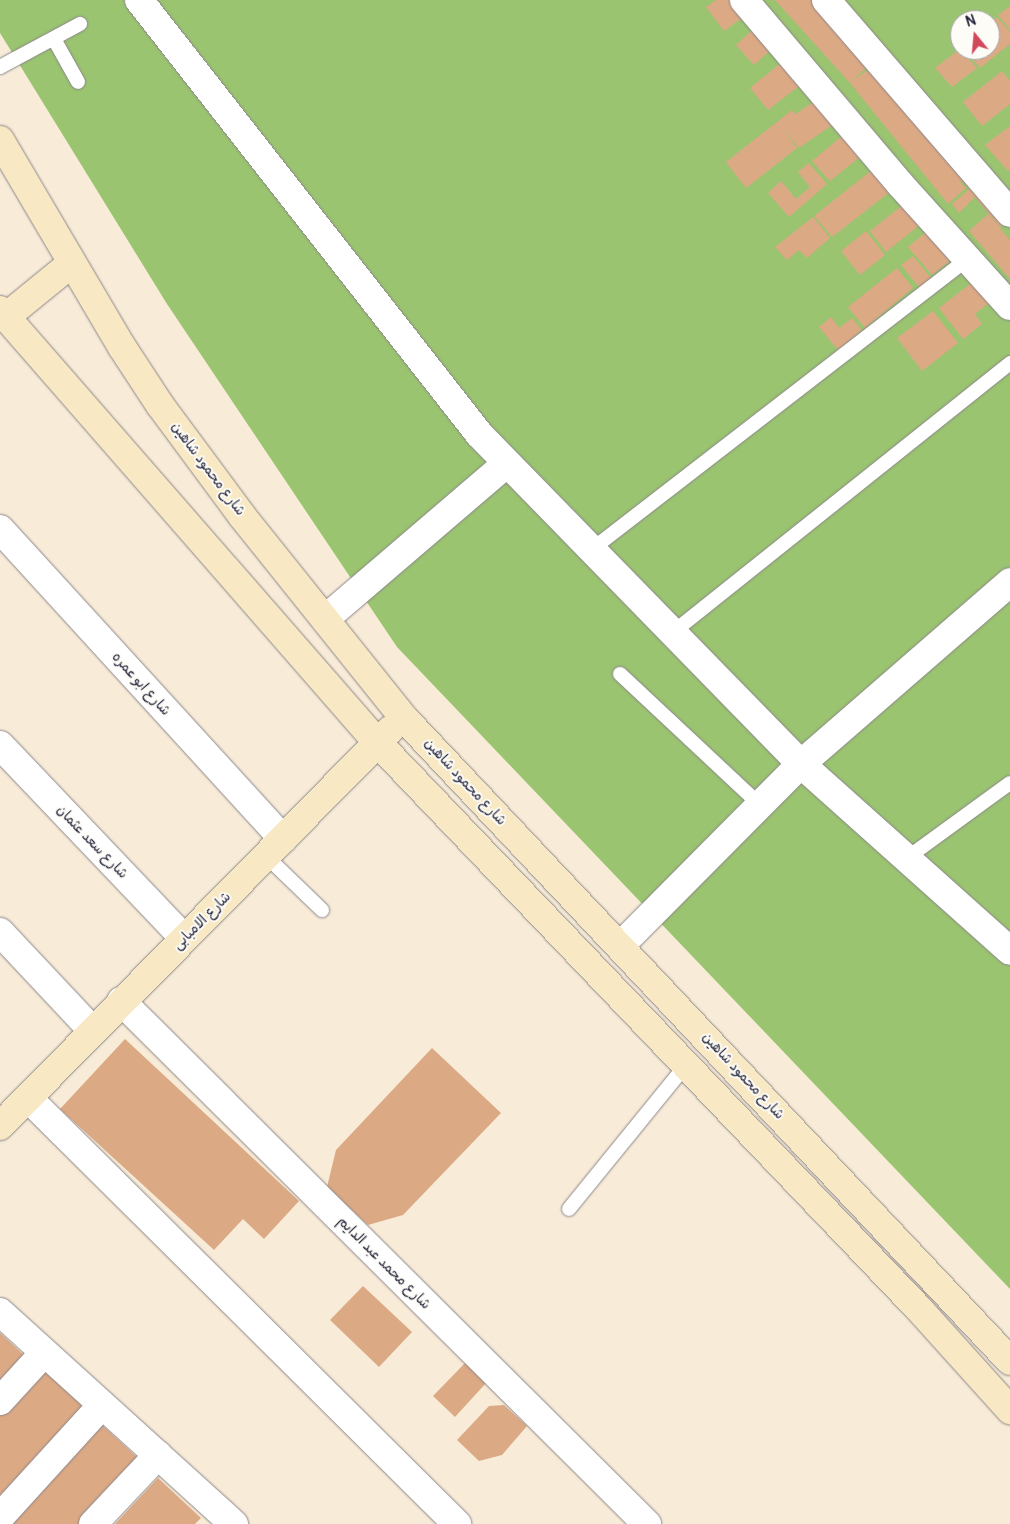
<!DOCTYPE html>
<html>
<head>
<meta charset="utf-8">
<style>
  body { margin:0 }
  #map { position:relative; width:1010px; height:1524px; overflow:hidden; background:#f8ecd9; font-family:Pangolin,"Playpen Sans Arabic",sans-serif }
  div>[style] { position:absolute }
  .green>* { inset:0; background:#9ac470 }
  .building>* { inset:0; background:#dca985 }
  .roads { filter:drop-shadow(0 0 1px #8d878a) drop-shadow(0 0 1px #8d878a) }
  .lane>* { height:14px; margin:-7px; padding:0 7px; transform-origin:7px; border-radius:7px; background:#fff }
  .street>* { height:28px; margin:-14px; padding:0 14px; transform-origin:14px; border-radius:14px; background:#fff }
  .secondary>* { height:28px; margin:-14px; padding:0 14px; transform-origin:14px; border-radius:14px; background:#f8e8c3 }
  span { translate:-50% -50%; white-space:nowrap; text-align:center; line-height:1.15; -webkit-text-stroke:4px #fdfcf7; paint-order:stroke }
  .street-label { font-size:14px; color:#22223b }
  .north { position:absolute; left:950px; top:10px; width:50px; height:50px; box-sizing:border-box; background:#fdfcf7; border:1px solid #a5a5ac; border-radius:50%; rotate:343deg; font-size:14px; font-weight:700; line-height:20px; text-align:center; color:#22223b }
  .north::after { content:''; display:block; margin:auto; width:18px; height:22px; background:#d1495b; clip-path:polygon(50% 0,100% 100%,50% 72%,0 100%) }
</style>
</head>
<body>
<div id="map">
  <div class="green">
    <i style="clip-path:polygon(evenodd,0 0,1010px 0,1010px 1289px,397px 647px,167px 304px,0 33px,0 0,960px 20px,990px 20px,990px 50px,960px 50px,960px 20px)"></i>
  </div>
  <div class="building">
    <i style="clip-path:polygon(716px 0,742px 0,750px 12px,724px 31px,706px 7px)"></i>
    <i style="clip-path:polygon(775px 0,843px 0,876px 38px,856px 56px,866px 68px,852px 81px,887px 56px,980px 163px,960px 182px,966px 188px,948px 204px,850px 83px)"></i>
    <i style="clip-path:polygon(1010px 6px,1010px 30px,998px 15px)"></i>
    <i style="clip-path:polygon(997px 17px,1010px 32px,1010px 44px,980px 68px,965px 50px,990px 50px,990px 23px)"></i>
    <i style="clip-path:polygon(758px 25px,776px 45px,754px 65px,736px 45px)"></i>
    <i style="clip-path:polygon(960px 49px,977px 68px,952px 87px,935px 68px)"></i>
    <i style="clip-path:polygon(789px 56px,808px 79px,768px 110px,750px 88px)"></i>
    <i style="clip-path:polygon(1002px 71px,1010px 81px,1010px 104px,982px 126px,963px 102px)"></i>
    <i style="clip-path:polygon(817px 99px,835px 123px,799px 148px,783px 129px,797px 148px,746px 188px,726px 162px,792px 110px,796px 114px)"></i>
    <i style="clip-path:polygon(1010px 126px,1010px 170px,1008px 171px,985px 145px)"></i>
    <i style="clip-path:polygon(848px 131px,866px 152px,830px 181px,812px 161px)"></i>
    <i style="clip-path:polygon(882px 162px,900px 184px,832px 237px,814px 216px)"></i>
    <i style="clip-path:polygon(809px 163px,827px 184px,789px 217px,768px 193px,781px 181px,796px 199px,810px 187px,798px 172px)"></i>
    <i style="clip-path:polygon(982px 164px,1010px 192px,998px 204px,1003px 222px,1000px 228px,975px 197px,959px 213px,952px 204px,969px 189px,962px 181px)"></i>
    <i style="clip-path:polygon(909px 200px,926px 220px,886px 252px,870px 231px)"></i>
    <i style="clip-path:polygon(988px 214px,1010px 240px,1010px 279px,969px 231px)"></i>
    <i style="clip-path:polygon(813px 217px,830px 238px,807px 258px,799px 250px,787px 260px,775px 247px)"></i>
    <i style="clip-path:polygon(932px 227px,956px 256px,932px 275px,908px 247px)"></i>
    <i style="clip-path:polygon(866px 231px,885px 255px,860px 275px,841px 251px)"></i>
    <i style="clip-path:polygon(913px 256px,931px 278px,919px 287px,901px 265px)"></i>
    <i style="clip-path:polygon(897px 268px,913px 288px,865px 328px,848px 307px)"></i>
    <i style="clip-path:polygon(974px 281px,990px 302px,975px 314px,982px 324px,963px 339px,939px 308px)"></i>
    <i style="clip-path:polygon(933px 311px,958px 343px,922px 371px,897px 338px)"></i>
    <i style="clip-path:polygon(831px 317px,839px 328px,852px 318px,862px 330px,838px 350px,819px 327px)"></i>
    <i style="clip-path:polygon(125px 1039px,299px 1201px,264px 1239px,243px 1219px,214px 1250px,60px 1109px)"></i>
    <i style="clip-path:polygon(432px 1048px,501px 1113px,403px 1215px,368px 1225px,327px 1187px,336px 1150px)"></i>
    <i style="clip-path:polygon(363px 1286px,412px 1332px,379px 1367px,330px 1320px)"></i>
    <i style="clip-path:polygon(0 1333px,27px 1358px,0 1387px)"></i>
    <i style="clip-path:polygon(466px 1362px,487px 1382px,455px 1417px,433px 1396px)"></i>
    <i style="clip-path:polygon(44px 1367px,89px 1408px,0 1505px,0 1414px)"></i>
    <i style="clip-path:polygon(504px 1405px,527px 1426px,502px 1455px,479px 1461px,457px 1440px,489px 1406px)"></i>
    <i style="clip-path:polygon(101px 1424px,141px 1461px,83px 1524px,7px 1524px)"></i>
    <i style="clip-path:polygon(158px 1478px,201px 1518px,195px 1524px,115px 1524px)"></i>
  </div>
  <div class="roads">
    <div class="lane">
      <i style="left:54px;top:39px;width:49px;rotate:60.8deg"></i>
      <i style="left:0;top:67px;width:91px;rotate:-28.3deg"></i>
      <i style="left:591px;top:550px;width:476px;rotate:-37.7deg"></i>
      <i style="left:672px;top:633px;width:433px;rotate:-38.6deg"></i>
      <i style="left:620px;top:674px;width:192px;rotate:43.1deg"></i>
      <i style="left:266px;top:856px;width:78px;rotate:44deg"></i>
      <i style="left:907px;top:858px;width:127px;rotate:-36.1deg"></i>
      <i style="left:569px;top:1209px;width:186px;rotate:-50.9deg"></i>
    </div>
    <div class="street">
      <i style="left:139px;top:0;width:551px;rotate:51.92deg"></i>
      <i style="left:479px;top:434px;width:461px;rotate:45.7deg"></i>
      <i style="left:801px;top:764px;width:280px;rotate:41.8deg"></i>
      <i style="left:744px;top:0;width:241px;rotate:49.7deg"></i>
      <i style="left:900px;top:184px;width:164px;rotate:48deg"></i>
      <i style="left:826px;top:0;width:281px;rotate:49.2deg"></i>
      <i style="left:0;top:529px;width:420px;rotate:47.6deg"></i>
      <i style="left:325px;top:619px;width:238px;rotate:-40.6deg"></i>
      <i style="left:0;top:745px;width:267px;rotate:46.4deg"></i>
      <i style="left:0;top:932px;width:136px;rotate:46.8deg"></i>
      <i style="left:620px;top:946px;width:257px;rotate:-45.2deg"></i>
      <i style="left:801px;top:764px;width:277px;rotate:-41deg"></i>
      <i style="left:121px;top:1001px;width:742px;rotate:44.84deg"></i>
      <i style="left:28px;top:1098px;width:605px;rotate:44.8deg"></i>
      <i style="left:0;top:1312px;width:316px;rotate:42.2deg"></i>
      <i style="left:0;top:1401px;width:65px;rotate:-47.5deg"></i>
      <i style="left:0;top:1517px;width:151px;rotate:-47.7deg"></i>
      <i style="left:93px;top:1524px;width:95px;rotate:-46.7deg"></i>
    </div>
    <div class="secondary">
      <i style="left:0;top:140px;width:240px;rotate:59.5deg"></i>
      <i style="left:122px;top:347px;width:69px;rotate:56.8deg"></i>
      <i style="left:160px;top:405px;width:138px;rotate:53.5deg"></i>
      <i style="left:242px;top:516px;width:258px;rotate:51.3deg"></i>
      <i style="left:403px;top:717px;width:885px;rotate:46.69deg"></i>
      <i style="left:0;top:310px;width:573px;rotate:48.89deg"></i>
      <i style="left:377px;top:742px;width:786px;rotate:46.29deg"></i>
      <i style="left:920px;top:1310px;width:135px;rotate:48deg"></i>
      <i style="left:7px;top:316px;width:84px;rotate:-39.2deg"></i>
      <i style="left:0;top:1126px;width:556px;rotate:-45.44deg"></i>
    </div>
  </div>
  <div class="street-label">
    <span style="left:208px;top:469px;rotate:53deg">شارع محمود شاهين</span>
    <span style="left:141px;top:684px;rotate:48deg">شارع ابو عمره</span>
    <span style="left:465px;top:782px;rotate:47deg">شارع محمود شاهين</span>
    <span style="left:92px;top:842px;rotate:46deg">شارع سعد عثمان</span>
    <span style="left:202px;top:921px;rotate:-45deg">شارع الامبابى</span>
    <span style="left:743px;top:1076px;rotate:47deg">شارع محمود شاهين</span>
    <span style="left:384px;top:1263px;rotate:45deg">شارع محمد عبد الدايم</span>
  </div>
  <div class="north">N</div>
</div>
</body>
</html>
